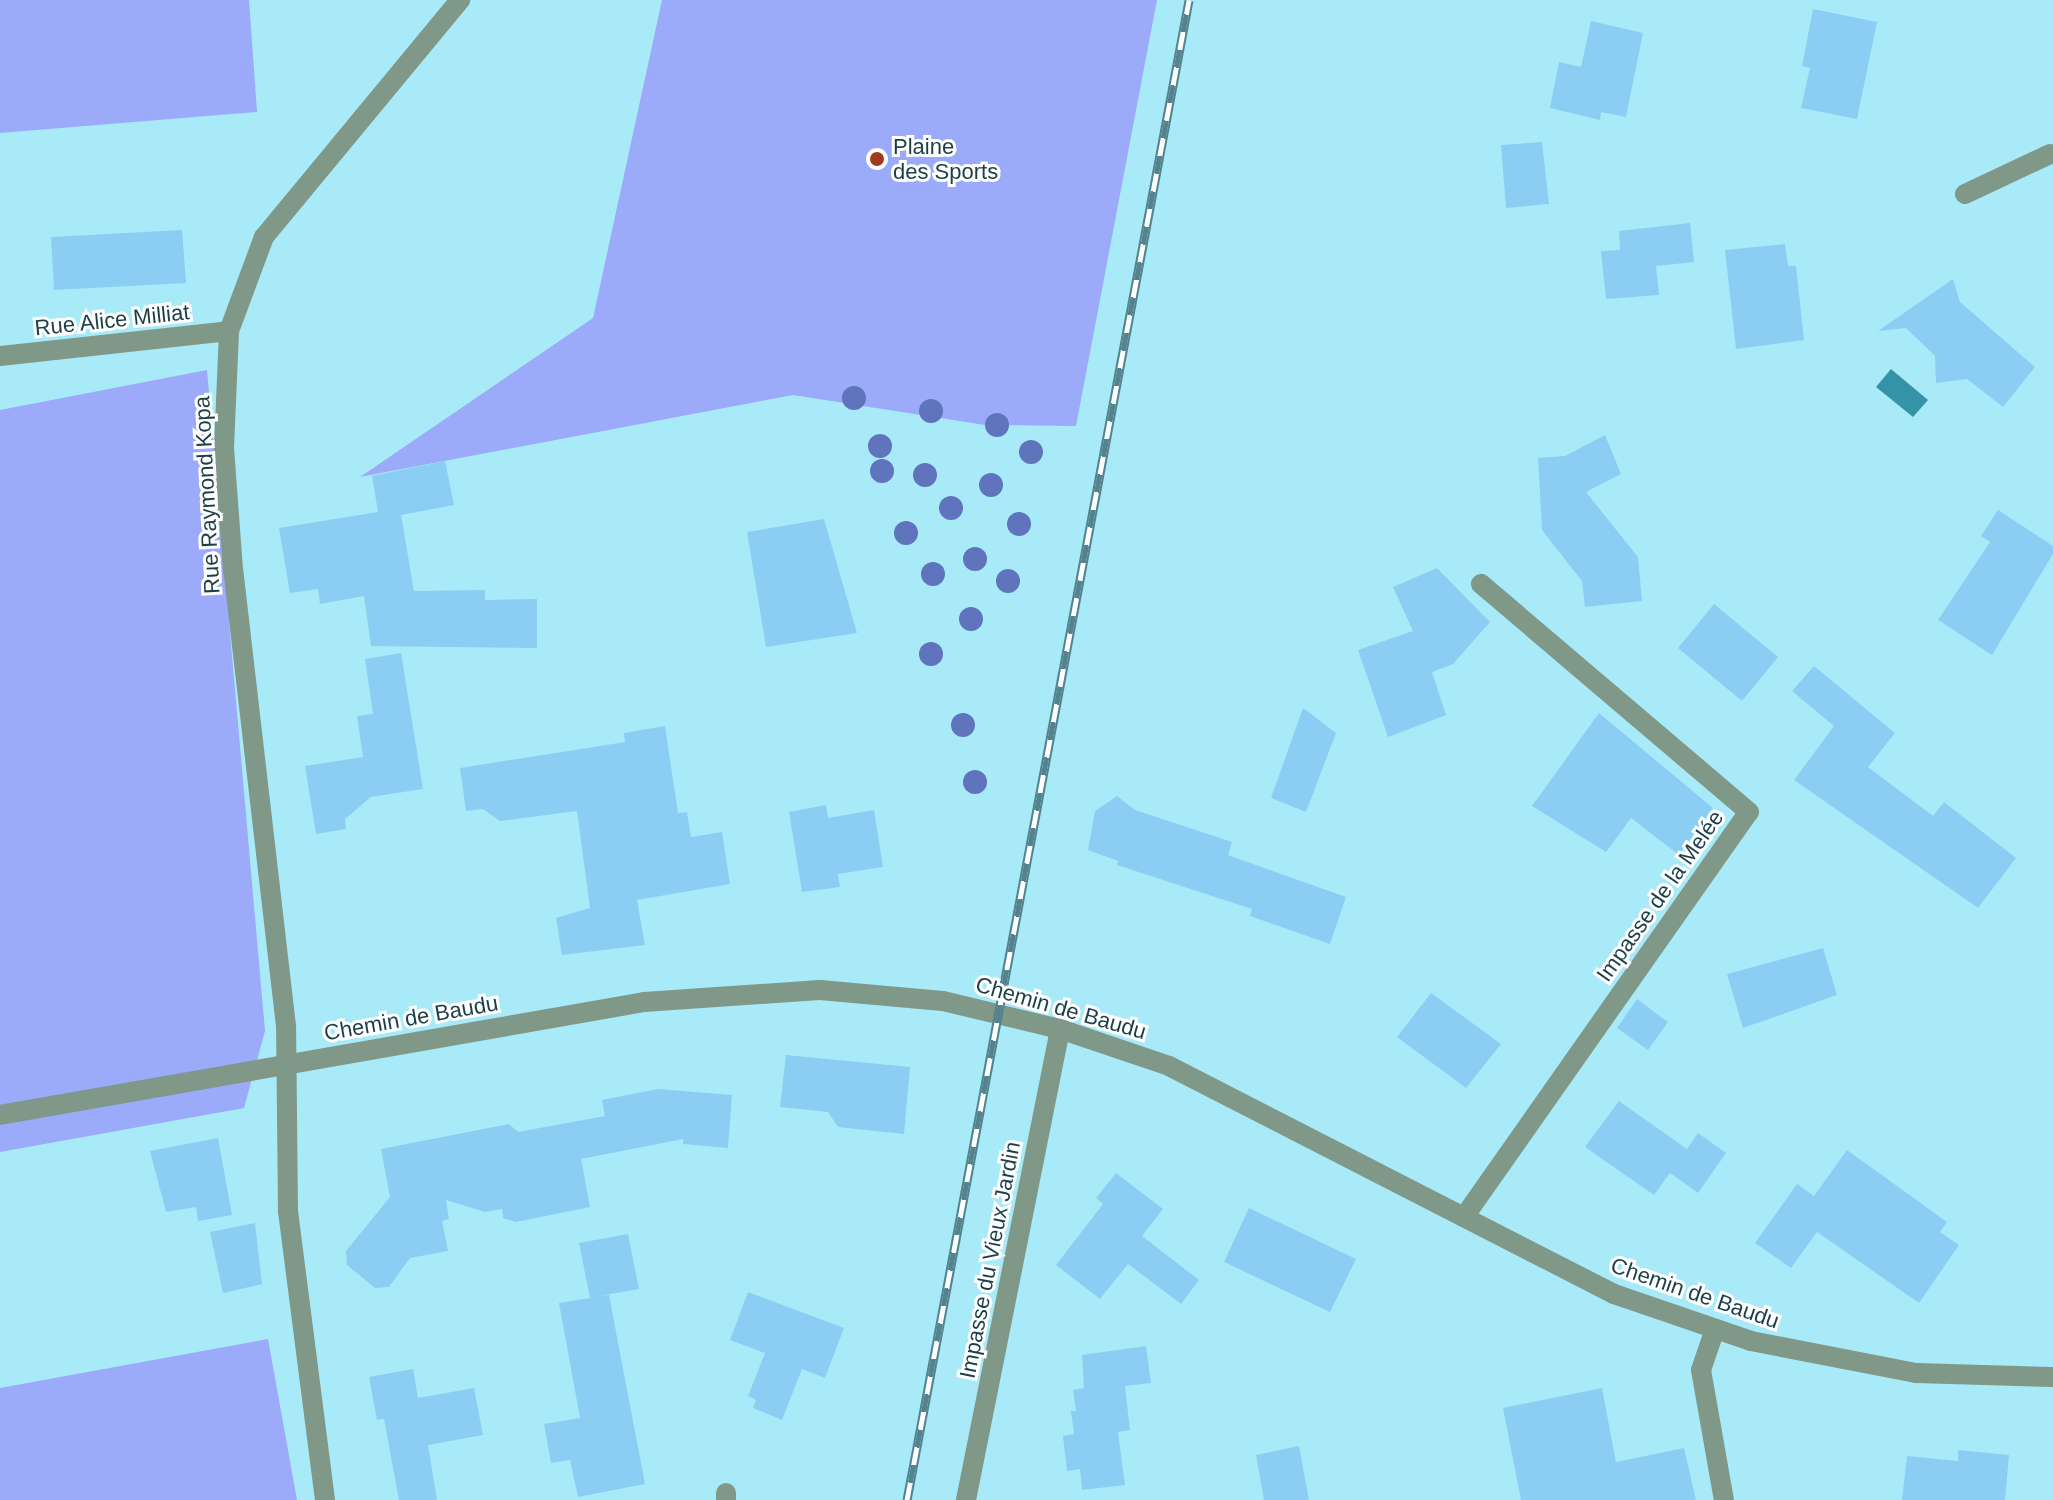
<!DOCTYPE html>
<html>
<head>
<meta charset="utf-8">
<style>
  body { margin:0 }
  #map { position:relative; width:2053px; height:1500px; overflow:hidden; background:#a9eaf9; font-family:Arial,sans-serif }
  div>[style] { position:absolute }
  .green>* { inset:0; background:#9babf9 }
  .water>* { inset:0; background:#3593a7 }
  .building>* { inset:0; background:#8ccef3 }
  .minor>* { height:20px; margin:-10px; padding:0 10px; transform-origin:10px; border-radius:10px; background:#7f9887 }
  .rail>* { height:9px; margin-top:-4.5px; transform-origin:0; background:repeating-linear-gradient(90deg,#fefefe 0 18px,#54838e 0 36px); box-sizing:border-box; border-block:2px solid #54838e }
  .trees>* { width:24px; height:24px; margin:-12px; border-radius:50%; background:#5f74bd }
  .dots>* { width:22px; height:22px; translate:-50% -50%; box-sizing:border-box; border:4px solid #fefefe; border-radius:50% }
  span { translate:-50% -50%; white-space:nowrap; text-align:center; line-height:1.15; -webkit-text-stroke:6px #fefefe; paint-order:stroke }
  .poi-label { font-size:22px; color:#1c3f47 }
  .left { translate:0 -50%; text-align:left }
  .street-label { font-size:22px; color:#1c3f47 }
</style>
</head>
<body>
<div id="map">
  <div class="green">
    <i style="clip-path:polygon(0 0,249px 0,257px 112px,0 133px)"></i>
    <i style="clip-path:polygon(662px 0,1157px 0,1076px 426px,985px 425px,793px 395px,360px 477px,593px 318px)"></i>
    <i style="clip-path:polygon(207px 370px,265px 1031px,244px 1108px,0 1152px,0 410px)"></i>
    <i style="clip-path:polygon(268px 1339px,297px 1500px,0 1500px,0 1388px)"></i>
  </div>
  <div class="water">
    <i style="clip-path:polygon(1891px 369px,1928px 400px,1913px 417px,1876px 387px)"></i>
  </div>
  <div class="building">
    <i style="clip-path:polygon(1813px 9px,1877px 22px,1857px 119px,1801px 108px,1810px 68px,1802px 66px)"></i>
    <i style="clip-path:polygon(1591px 21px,1643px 33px,1626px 117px,1601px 112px,1600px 120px,1550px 108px,1559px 62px,1581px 67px)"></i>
    <i style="clip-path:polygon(1542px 142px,1549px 204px,1506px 208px,1501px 145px)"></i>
    <i style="clip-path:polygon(1690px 223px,1694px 262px,1656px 266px,1659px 295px,1606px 299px,1601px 251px,1620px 250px,1619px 231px)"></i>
    <i style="clip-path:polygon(182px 230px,186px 283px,54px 290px,51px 237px)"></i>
    <i style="clip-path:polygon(1785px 244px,1788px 266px,1796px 266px,1804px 340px,1736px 349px,1725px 250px)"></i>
    <i style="clip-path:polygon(1953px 279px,1960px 302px,2035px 367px,2003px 407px,1967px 379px,1936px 383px,1935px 356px,1906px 328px,1878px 331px)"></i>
    <i style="clip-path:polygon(1605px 435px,1621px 474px,1586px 492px,1638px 557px,1642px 601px,1585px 607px,1582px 581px,1542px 530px,1538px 458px,1565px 456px)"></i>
    <i style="clip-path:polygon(445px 461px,454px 505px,401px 515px,414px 591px,485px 590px,485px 600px,537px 599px,537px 648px,371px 646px,364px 596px,320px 604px,318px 589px,290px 593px,279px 528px,378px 512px,372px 476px)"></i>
    <i style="clip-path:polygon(1998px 510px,2053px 546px,2053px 554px,1992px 655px,1938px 620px,1990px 542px,1981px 536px)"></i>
    <i style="clip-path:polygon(824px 519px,857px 633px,766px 647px,747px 532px)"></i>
    <i style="clip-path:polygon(1437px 568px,1490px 622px,1453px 664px,1432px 672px,1446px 715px,1388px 737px,1358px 650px,1413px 631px,1393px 587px)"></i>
    <i style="clip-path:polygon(1714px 604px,1778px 657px,1742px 701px,1678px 648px)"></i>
    <i style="clip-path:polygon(401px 653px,423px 789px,371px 797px,345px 819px,346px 829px,316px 834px,305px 766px,363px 757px,357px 716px,373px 714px,365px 659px)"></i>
    <i style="clip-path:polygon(1814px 666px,1895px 733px,1868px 767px,1933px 816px,1944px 802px,2016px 858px,1978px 908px,1794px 780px,1834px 726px,1792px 691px)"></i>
    <i style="clip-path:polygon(1303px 708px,1336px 733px,1306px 812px,1271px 798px)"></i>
    <i style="clip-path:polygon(1599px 713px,1713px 808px,1679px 855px,1631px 818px,1606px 852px,1532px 806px)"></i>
    <i style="clip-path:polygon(665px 726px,678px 813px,687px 812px,691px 837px,722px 832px,730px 884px,637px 900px,645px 945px,562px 955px,556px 918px,590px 908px,577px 811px,500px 821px,483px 809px,466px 811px,460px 768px,625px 742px,624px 733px)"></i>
    <i style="clip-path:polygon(1117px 796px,1135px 810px,1232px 842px,1228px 855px,1346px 897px,1330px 944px,1250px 916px,1252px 909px,1117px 865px,1118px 861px,1088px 850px,1095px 811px)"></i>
    <i style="clip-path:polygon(826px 805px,828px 818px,874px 810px,883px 867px,838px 874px,840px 887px,802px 892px,789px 812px)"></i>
    <i style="clip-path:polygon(1823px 948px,1837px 995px,1743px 1028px,1727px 974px)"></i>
    <i style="clip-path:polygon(1431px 993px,1501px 1044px,1466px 1088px,1397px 1037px)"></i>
    <i style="clip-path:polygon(1637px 999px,1668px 1022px,1648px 1050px,1617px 1028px)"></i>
    <i style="clip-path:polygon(786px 1055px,910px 1067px,904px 1134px,838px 1127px,828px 1112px,780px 1107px)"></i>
    <i style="clip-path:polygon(658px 1089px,732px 1095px,728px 1148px,683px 1144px,683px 1139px,581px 1159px,590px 1207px,516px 1222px,503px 1218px,502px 1209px,485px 1212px,446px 1200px,449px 1219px,442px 1221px,448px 1251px,410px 1258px,389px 1287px,375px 1288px,347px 1265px,346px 1251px,390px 1197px,381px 1149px,509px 1124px,518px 1132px,605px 1116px,602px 1100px)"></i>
    <i style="clip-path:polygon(1619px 1101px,1687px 1149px,1698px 1133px,1726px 1153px,1698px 1193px,1670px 1173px,1686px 1151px,1654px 1195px,1585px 1147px)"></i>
    <i style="clip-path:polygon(218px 1138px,232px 1215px,198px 1221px,196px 1207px,166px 1212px,150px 1151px)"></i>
    <i style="clip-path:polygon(1847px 1150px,1947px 1222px,1940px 1232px,1959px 1245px,1919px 1303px,1817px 1232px,1791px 1268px,1755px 1243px,1797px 1184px,1814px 1196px)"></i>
    <i style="clip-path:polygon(1116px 1173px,1163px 1209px,1142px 1236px,1199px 1280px,1181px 1304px,1128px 1264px,1100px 1299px,1056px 1265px,1103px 1204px,1096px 1198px)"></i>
    <i style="clip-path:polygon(1249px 1208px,1356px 1259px,1330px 1312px,1224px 1262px)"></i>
    <i style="clip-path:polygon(255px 1223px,262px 1284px,223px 1293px,210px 1232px)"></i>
    <i style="clip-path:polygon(628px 1234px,639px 1289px,599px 1296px,609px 1295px,645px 1484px,578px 1497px,570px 1460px,551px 1463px,544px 1424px,580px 1418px,559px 1303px,590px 1298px,579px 1243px)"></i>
    <i style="clip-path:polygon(748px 1292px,844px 1328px,825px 1378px,802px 1369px,782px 1420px,753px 1408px,756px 1400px,748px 1396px,765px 1353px,730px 1340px)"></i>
    <i style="clip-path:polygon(1146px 1346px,1151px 1383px,1125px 1386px,1130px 1430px,1118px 1432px,1125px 1485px,1082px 1490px,1080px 1469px,1067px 1471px,1063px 1436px,1074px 1434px,1071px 1411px,1076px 1411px,1073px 1390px,1084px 1388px,1082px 1355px)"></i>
    <i style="clip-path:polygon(413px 1369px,418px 1398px,474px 1388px,483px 1435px,428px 1445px,437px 1500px,399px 1500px,384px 1419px,377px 1420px,369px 1377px)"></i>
    <i style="clip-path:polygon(1602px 1388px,1616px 1462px,1684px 1448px,1696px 1500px,1521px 1500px,1503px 1408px)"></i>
    <i style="clip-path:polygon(1299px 1446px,1309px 1500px,1264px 1500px,1256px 1455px)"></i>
    <i style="clip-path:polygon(1958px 1450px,2009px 1455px,2005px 1500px,1902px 1500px,1907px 1456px,1958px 1461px)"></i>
  </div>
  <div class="minor">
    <i style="left:1965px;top:194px;width:94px;rotate:-25.2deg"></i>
    <i style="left:0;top:356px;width:230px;rotate:-6.2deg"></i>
    <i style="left:0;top:1115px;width:654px;rotate:-9.95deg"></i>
    <i style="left:644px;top:1002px;width:176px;rotate:-3.9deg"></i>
    <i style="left:820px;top:990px;width:123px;rotate:5.1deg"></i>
    <i style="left:943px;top:1001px;width:120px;rotate:13.5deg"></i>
    <i style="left:1060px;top:1029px;width:115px;rotate:18.7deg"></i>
    <i style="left:1169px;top:1066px;width:500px;rotate:27.13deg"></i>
    <i style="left:1614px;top:1294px;width:145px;rotate:18.9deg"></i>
    <i style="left:1751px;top:1341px;width:168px;rotate:11deg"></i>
    <i style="left:1916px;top:1373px;width:137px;rotate:1.7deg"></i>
    <i style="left:1464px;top:1217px;width:495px;rotate:-54.9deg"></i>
    <i style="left:1749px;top:812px;width:352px;rotate:-139.6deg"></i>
    <i style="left:1715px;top:1329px;width:43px;rotate:108.9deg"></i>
    <i style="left:1701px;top:1370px;width:132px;rotate:80deg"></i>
    <i style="left:325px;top:1500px;width:292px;rotate:-97.3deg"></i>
    <i style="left:288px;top:1210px;width:184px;rotate:-90.6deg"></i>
    <i style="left:286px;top:1026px;width:459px;rotate:-96.6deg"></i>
    <i style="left:233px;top:570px;width:123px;rotate:-94.2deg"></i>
    <i style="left:224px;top:447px;width:116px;rotate:-87.5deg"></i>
    <i style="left:229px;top:331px;width:100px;rotate:-69.6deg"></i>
    <i style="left:264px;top:237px;width:308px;rotate:-50.4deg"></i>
    <i style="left:726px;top:1500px;width:7px;rotate:-90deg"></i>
    <i style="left:966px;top:1500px;width:480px;rotate:-78.7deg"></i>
  </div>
  <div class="rail">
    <i style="left:907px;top:1500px;width:1526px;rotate:-79.35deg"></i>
  </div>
  <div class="trees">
    <i style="left:854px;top:398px"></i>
    <i style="left:931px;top:411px"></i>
    <i style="left:997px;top:425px"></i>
    <i style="left:880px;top:446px"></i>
    <i style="left:1031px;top:452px"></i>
    <i style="left:882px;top:471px"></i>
    <i style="left:925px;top:475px"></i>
    <i style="left:991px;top:485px"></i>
    <i style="left:951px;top:508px"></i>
    <i style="left:1019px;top:524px"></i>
    <i style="left:906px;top:533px"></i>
    <i style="left:975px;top:559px"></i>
    <i style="left:933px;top:574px"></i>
    <i style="left:1008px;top:581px"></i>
    <i style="left:971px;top:619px"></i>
    <i style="left:931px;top:654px"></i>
    <i style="left:963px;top:725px"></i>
    <i style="left:975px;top:782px"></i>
  </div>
  <div class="dots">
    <i style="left:877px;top:159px;background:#a1381f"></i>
  </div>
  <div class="poi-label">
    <span class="left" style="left:893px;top:159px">Plaine<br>des Sports</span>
  </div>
  <div class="street-label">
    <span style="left:112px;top:320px;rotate:-6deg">Rue Alice Milliat</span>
    <span style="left:207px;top:495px;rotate:-93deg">Rue Raymond Kopa</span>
    <span style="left:1660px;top:896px;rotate:-55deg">Impasse de la Melée</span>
    <span style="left:1061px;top:1008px;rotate:16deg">Chemin de Baudu</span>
    <span style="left:411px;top:1018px;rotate:-10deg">Chemin de Baudu</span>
    <span style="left:990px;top:1260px;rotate:-79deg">Impasse du Vieux Jardin</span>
    <span style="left:1695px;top:1293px;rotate:19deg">Chemin de Baudu</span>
  </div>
</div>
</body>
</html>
